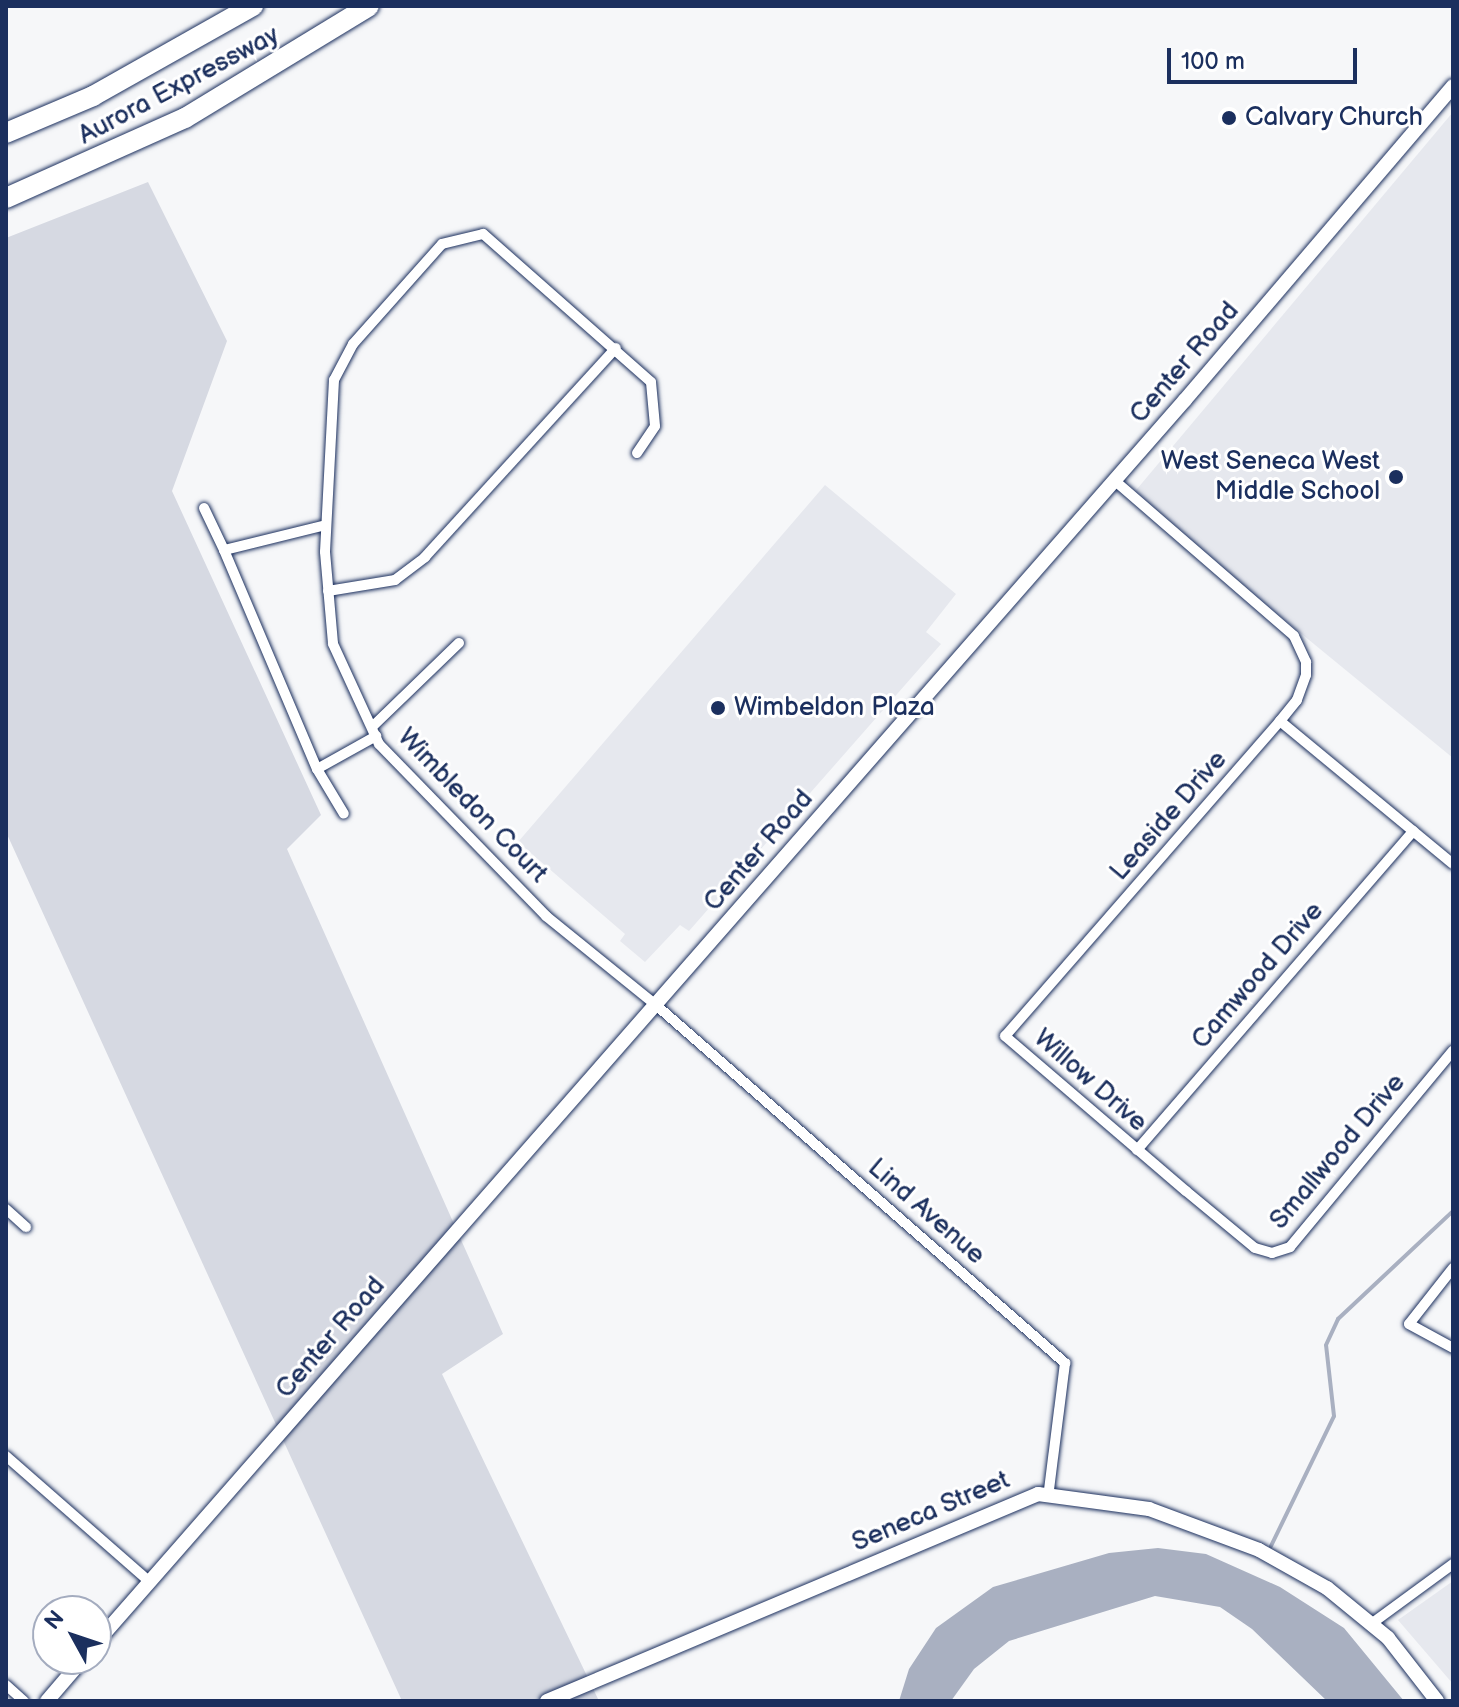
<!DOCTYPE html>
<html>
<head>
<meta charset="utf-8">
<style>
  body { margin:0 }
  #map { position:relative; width:1459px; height:1707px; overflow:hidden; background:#f6f7f9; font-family:"Balsamiq Sans",sans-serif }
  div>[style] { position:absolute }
  .built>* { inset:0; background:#e6e8ee }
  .green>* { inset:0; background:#d6d9e2 }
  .water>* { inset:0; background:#a9b0c1 }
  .stream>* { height:4px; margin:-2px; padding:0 2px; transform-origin:2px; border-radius:2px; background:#a9b0c1 }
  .roads { filter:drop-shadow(0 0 2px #1b2f5e) drop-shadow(0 0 2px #1b2f5e) }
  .street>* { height:10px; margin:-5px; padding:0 5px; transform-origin:5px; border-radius:5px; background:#fff }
  .secondary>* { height:14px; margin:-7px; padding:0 7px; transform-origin:7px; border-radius:7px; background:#fff }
  .highway>* { height:20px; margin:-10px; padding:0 10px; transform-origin:10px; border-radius:10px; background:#fff }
  .dots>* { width:22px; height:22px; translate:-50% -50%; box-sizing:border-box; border:4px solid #fff; border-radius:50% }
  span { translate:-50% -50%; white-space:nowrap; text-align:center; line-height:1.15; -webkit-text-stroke:6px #fff; paint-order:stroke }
  .street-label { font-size:26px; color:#1b2f5e }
  .poi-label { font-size:26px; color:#1b2f5e }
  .left { translate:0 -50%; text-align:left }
  .right { translate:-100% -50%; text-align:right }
  .frame { position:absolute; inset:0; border:8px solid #1b2f5e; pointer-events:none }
  .north { position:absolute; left:32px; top:1595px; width:80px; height:80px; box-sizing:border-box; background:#fff; border:2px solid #a4acbf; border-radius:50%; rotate:310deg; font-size:22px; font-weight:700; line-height:32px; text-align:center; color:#1b2f5e }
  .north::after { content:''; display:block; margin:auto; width:28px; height:36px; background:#1b2f5e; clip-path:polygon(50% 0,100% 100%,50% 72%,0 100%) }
  .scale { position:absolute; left:1167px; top:48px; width:190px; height:36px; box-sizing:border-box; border:4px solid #1b2f5e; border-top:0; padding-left:10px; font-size:24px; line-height:28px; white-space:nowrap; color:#1b2f5e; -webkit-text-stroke:6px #fff; paint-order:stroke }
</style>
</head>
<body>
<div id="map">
  <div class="built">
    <i style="clip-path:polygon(1453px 112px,1453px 758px,1132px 495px)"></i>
    <i style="clip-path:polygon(825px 485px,956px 594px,926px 632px,941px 644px,689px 931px,680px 925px,645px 962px,620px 941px,625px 934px,518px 842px)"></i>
    <i style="clip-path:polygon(1453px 1581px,1453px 1684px,1398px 1620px)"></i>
  </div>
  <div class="green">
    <i style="clip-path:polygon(148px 182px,227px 341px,172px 491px,321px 815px,287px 849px,503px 1334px,442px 1374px,599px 1701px,402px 1701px,6px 832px,6px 238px)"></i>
  </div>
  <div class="water">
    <i style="clip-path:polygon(1158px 1548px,1206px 1554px,1280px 1587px,1344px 1628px,1404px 1701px,1327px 1701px,1252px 1629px,1220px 1607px,1155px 1596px,1009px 1641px,974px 1669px,951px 1701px,899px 1701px,909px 1669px,936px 1628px,993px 1587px,1109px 1553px)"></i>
  </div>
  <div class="stream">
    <i style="left:1271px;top:1546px;width:144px;rotate:-64.1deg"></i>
    <i style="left:1334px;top:1416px;width:71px;rotate:-96.4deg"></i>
    <i style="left:1326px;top:1345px;width:29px;rotate:-65deg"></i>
    <i style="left:1338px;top:1319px;width:158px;rotate:-43.2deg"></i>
  </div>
  <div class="roads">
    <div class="street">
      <i style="left:637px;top:453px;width:32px;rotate:-56deg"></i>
      <i style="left:655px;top:426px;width:44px;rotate:-95.2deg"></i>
      <i style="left:651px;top:382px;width:224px;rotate:-138.6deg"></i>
      <i style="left:483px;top:234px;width:42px;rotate:166.3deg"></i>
      <i style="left:442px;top:244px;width:134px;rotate:131.7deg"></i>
      <i style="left:353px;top:344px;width:41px;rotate:117.8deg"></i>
      <i style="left:334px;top:380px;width:172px;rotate:93deg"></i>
      <i style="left:325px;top:552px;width:92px;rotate:85deg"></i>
      <i style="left:333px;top:644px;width:110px;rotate:65.3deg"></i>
      <i style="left:379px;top:744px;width:240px;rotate:45.8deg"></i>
      <i style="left:546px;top:916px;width:141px;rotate:39deg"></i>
      <i style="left:656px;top:1005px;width:544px;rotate:41.2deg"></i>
      <i style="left:1065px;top:1363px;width:135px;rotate:97.2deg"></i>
      <i style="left:1114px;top:480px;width:238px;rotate:40.9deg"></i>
      <i style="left:1294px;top:636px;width:29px;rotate:65deg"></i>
      <i style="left:1306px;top:662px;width:13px;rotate:90deg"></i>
      <i style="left:1306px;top:675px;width:27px;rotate:110deg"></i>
      <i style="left:1297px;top:700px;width:27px;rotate:129deg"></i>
      <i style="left:1280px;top:721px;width:418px;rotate:131.1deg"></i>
      <i style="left:1005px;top:1036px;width:238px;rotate:40.6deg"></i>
      <i style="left:1186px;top:1191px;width:89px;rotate:39.6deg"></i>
      <i style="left:1255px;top:1248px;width:18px;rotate:16deg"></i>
      <i style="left:1272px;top:1253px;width:19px;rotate:-18deg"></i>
      <i style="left:1290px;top:1247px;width:255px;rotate:-50.3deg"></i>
      <i style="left:204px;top:508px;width:47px;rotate:64.5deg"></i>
      <i style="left:326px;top:525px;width:105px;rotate:166.2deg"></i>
      <i style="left:224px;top:550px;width:238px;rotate:67deg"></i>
      <i style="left:317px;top:769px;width:68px;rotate:-29.2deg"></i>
      <i style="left:328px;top:591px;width:68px;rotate:-9.3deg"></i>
      <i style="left:395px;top:580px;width:38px;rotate:-37deg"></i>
      <i style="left:425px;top:557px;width:283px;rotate:-47.6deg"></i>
      <i style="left:1280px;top:721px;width:224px;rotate:39.6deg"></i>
      <i style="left:372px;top:727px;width:121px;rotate:-44deg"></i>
      <i style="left:317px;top:769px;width:52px;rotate:59deg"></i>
      <i style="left:1137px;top:1150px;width:422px;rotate:-49.1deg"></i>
      <i style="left:6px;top:1209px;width:27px;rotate:42deg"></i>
      <i style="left:1453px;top:1268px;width:71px;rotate:128.2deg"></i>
      <i style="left:1409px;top:1324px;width:50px;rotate:28.6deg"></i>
      <i style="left:6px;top:1456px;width:190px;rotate:41.2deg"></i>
      <i style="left:1371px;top:1624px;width:102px;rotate:-36.2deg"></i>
      <i style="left:6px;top:1685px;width:24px;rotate:42deg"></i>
    </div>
    <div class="secondary">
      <i style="left:96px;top:1643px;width:1653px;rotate:-48.78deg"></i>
      <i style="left:1185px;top:400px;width:413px;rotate:-49.5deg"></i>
      <i style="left:47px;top:1701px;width:55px;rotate:-49.4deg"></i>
      <i style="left:547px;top:1701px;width:533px;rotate:-22.86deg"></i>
      <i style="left:1038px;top:1494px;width:112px;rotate:7.7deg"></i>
      <i style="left:1149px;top:1509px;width:117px;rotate:20.4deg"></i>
      <i style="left:1259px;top:1550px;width:78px;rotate:29.2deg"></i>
      <i style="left:1327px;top:1588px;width:79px;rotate:39.3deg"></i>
      <i style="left:1388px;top:1638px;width:80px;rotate:52.1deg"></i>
    </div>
    <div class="highway">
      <i style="left:6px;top:133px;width:95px;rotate:-23deg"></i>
      <i style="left:93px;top:96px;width:184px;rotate:-29.4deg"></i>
      <i style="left:6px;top:198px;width:196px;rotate:-24.1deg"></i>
      <i style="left:185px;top:118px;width:215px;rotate:-31.3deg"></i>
    </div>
  </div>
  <div class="dots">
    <i style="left:1229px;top:118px;background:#1b2f5e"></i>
    <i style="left:1396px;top:477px;background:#1b2f5e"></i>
    <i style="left:718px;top:708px;background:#1b2f5e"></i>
  </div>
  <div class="street-label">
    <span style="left:179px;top:86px;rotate:-28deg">Aurora Expressway</span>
    <span style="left:1185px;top:363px;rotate:-49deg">Center Road</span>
    <span style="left:472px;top:806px;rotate:46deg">Wimbledon Court</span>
    <span style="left:1169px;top:816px;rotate:-49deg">Leaside Drive</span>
    <span style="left:759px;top:851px;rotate:-49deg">Center Road</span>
    <span style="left:1258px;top:976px;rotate:-49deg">Camwood Drive</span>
    <span style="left:1090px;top:1081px;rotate:41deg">Willow Drive</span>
    <span style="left:1338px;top:1152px;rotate:-50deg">Smallwood Drive</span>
    <span style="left:926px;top:1212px;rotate:41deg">Lind Avenue</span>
    <span style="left:331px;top:1338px;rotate:-49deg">Center Road</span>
    <span style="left:931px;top:1512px;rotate:-23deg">Seneca Street</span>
  </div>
  <div class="poi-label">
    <span class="left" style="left:1245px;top:118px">Calvary Church</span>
    <span class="right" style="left:1380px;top:477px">West Seneca West<br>Middle School</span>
    <span class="left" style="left:734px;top:708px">Wimbeldon Plaza</span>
  </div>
  <div class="frame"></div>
  <div class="north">N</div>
  <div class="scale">100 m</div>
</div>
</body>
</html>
